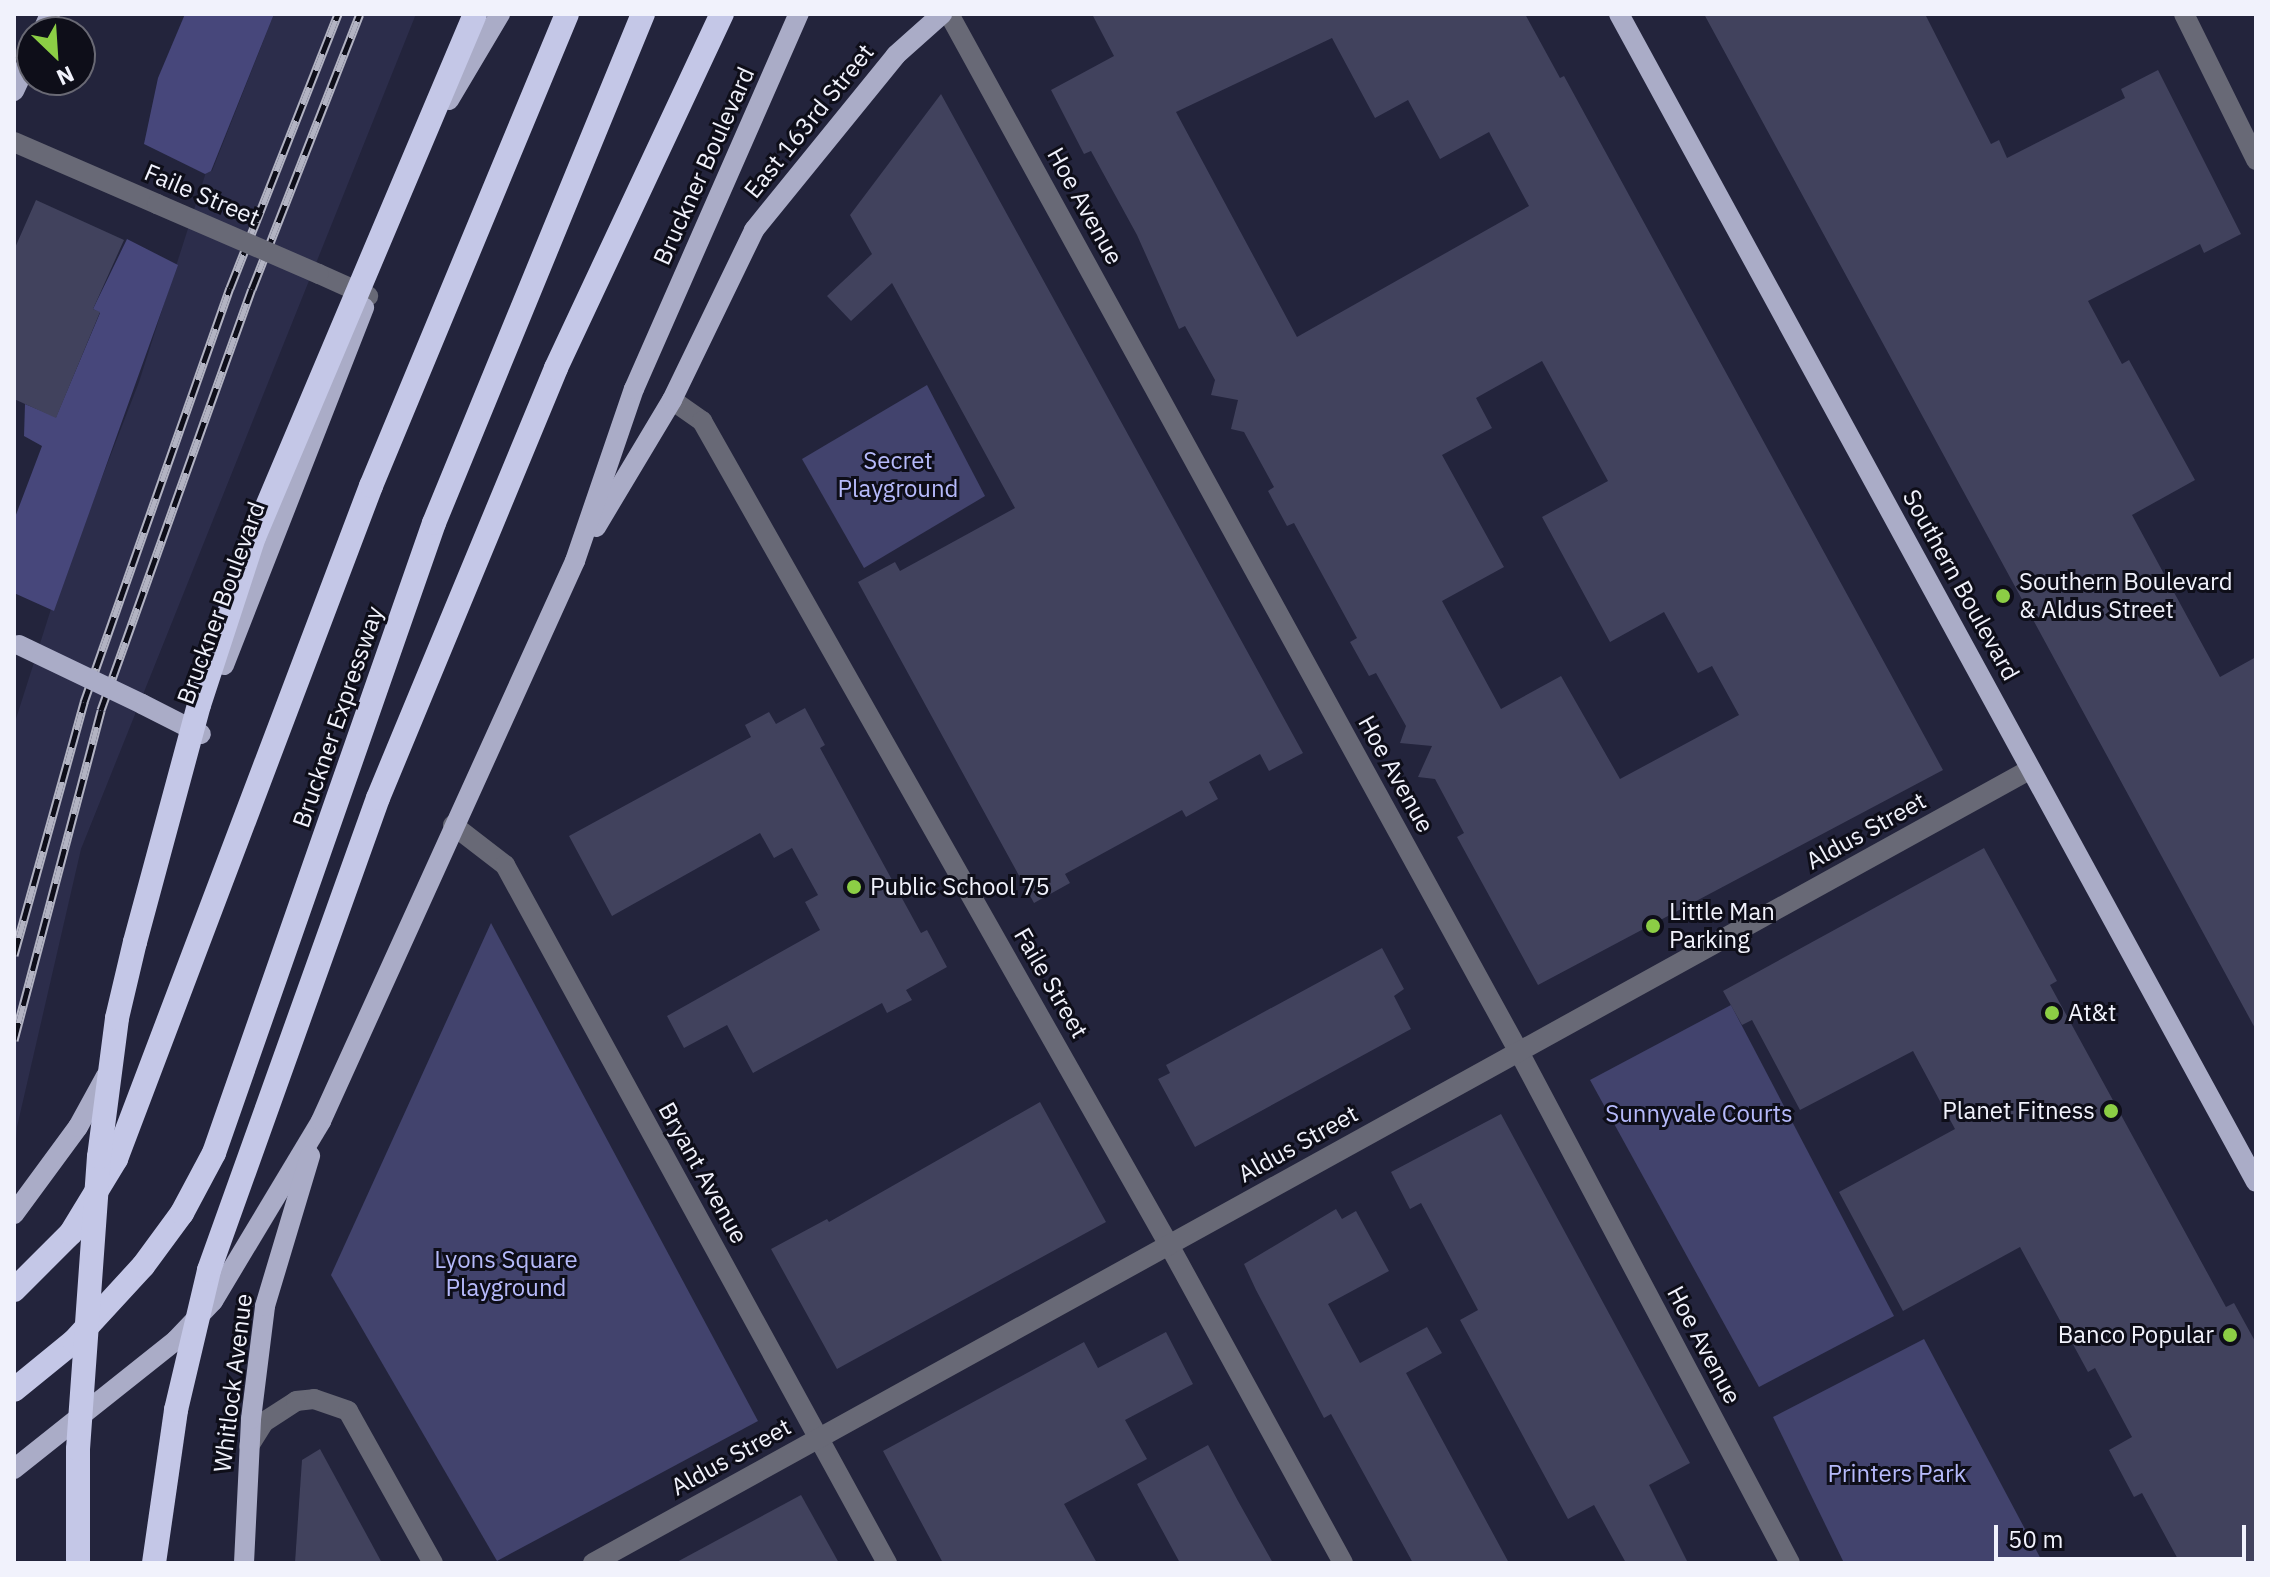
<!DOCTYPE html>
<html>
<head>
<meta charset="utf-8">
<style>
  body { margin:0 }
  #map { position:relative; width:2270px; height:1577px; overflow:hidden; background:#23243c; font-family:"IBM Plex Sans",sans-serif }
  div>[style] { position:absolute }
  .built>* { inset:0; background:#2c2d4b }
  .green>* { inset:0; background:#42436d }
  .forest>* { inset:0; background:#47477b }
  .building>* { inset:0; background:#41425d }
  .minor>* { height:20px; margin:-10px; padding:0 10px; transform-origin:10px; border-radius:10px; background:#686976 }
  .major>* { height:20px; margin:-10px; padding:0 10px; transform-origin:10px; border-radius:10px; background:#aaacc7 }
  .highway>* { height:24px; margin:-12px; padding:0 12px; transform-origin:12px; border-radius:12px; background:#c4c7e7 }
  .rail>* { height:9px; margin-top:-4.5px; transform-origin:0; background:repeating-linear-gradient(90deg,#0e0e19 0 18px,#b2b3c2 0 36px); box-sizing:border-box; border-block:2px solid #b2b3c2 }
  .minor-bridge>* { height:20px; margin:-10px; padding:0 10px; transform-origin:10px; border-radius:10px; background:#686976 }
  .major-bridge>* { height:20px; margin:-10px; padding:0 10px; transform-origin:10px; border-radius:10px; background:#aaacc7 }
  .highway-bridge>* { height:24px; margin:-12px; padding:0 12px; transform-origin:12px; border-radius:12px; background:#c4c7e7 }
  .dots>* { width:22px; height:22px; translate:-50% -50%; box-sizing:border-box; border:4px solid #0e0e19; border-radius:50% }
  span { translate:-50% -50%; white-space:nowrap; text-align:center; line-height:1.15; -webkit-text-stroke:6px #0e0e19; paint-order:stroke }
  .street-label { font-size:24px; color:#f1f2fc }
  .park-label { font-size:24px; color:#b6bafb }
  .poi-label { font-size:24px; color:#f1f2fc }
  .left { translate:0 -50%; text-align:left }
  .right { translate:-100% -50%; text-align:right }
  .frame { position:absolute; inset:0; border:16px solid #f1f2fc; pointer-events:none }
  .north { position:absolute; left:16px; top:16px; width:80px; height:80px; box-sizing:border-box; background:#0e0e19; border:2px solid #696974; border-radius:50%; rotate:155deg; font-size:22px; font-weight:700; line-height:32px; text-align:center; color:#f1f2fc }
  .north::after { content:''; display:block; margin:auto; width:28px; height:36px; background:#8cce45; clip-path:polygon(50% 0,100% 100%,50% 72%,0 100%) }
  .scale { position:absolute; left:1994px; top:1525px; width:252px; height:36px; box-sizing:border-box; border:4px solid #f1f2fc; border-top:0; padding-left:10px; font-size:24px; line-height:28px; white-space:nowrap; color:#f1f2fc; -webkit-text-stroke:6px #0e0e19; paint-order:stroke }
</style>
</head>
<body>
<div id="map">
  <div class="built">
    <i style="clip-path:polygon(274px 14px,416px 14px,81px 849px,17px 1127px,14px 1165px,14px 725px,51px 609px,139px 382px,207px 169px,212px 171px)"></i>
  </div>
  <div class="green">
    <i style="clip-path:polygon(927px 385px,985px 496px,864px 568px,802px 459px)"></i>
    <i style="clip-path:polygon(491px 923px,758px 1421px,497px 1561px,331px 1275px)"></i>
    <i style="clip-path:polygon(1731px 1005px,1894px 1316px,1759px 1387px,1590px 1080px)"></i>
    <i style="clip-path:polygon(1924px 1339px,2043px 1563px,1844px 1563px,1773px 1417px)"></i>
  </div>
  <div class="forest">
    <i style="clip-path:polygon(185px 14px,274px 14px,211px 171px,205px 174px,144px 144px,158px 78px)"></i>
    <i style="clip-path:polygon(127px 239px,178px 265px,54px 611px,14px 593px,14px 520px,42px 446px,24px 436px,25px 404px,56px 417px,100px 313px,93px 309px)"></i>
  </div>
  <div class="building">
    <i style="clip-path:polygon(evenodd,1092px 14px,1525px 14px,1560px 78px,1564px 76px,1943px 770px,1538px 985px,1457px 837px,1464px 833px,1435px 779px,1418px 777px,1432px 746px,1400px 743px,1406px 726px,1376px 673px,1369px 676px,1350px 642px,1357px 638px,1294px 523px,1287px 526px,1268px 491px,1274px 487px,1244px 432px,1231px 429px,1238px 400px,1211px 395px,1215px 380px,1185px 326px,1179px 329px,1137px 235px,1091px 151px,1084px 154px,1051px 90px,1114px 56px,1092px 14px,1332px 38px,1375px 118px,1408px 100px,1440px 159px,1489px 132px,1529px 206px,1297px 337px,1176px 112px,1332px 38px,1092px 14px,1542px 361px,1608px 481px,1542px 517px,1610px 642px,1664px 612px,1698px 673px,1712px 666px,1739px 715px,1620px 779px,1561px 676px,1501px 709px,1442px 601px,1504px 567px,1442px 455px,1492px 428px,1476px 398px,1542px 361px)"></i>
    <i style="clip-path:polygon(1704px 14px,1925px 14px,1991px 144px,1999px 140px,2007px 158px,2125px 98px,2121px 89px,2158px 70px,2241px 234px,2204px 253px,2200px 244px,2088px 301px,2122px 364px,2129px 360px,2195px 480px,2132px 515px,2220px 677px,2256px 657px,2256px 1030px)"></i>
    <i style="clip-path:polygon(941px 94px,1303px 753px,1269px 771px,1260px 754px,1209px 782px,1218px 799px,1186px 817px,1182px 810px,1065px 874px,1070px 883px,1034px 903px,858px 582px,895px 562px,900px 571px,1015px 508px,892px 283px,851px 321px,827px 296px,872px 254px,850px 215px)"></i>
    <i style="clip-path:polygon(36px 200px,124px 240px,93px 309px,100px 312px,56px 418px,14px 399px,14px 250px)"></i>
    <i style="clip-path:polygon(805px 708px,825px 745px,820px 748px,921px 933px,927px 930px,947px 967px,906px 990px,912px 1000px,887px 1013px,882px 1003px,753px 1073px,727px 1025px,684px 1048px,667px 1016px,820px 930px,805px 902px,818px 895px,792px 848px,774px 858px,760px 833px,612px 916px,569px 836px,751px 737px,745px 725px,769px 712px,776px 724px)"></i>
    <i style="clip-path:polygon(1984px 848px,2057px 981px,2050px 985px,2226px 1307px,2234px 1303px,2256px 1343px,2256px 1563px,2180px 1563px,2142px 1493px,2134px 1497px,2109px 1450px,2132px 1437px,2095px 1368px,2088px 1372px,2020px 1247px,1903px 1311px,1839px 1192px,1955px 1129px,1913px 1051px,1800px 1110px,1752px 1020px,1742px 1025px,1723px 991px)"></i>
    <i style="clip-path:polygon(1382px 948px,1404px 989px,1394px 996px,1411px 1029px,1195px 1147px,1158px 1079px,1170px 1073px,1166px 1065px)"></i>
    <i style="clip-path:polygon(1040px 1102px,1106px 1222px,837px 1369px,771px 1249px,827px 1219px,829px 1222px)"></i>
    <i style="clip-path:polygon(1501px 1114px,1690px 1463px,1649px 1485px,1688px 1563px,1626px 1563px,1594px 1505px,1568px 1519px,1460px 1320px,1478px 1310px,1421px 1203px,1410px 1209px,1391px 1172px)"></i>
    <i style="clip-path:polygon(1336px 1209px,1342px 1219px,1356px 1211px,1389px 1271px,1328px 1304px,1360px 1363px,1427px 1327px,1442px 1353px,1406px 1373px,1509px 1563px,1413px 1563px,1331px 1414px,1324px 1418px,1256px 1290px,1244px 1264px)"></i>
    <i style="clip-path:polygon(1166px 1332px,1193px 1384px,1125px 1420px,1147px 1459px,1064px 1504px,1097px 1563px,943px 1563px,883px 1451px,1084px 1342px,1098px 1368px)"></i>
    <i style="clip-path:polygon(1208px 1445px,1238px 1501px,1273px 1563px,1180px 1563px,1137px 1484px)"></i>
    <i style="clip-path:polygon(320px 1449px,382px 1563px,295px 1563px,302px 1460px)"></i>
    <i style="clip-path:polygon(801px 1495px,839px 1563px,675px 1563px)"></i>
  </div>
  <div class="minor">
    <i style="left:949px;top:14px;width:1184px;rotate:61.23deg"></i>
    <i style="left:1519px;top:1052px;width:578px;rotate:62.06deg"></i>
    <i style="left:2184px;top:14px;width:163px;rotate:63.7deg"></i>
    <i style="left:14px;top:142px;width:156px;rotate:23.4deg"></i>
    <i style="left:319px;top:274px;width:54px;rotate:24.2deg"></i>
    <i style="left:672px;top:400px;width:37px;rotate:35deg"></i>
    <i style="left:702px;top:421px;width:947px;rotate:60.46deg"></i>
    <i style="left:1169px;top:1245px;width:362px;rotate:61.3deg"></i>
    <i style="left:453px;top:825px;width:66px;rotate:37.6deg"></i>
    <i style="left:505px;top:865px;width:796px;rotate:61.31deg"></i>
    <i style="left:249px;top:1446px;width:28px;rotate:-58deg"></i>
    <i style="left:264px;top:1422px;width:38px;rotate:-33deg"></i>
    <i style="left:296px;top:1401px;width:18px;rotate:-6deg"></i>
    <i style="left:314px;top:1399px;width:36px;rotate:19deg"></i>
    <i style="left:348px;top:1411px;width:174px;rotate:60.8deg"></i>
    <i style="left:593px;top:1563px;width:1640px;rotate:-28.91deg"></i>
  </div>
  <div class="major">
    <i style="left:1619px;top:14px;width:1330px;rotate:61.39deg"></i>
    <i style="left:42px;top:32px;width:20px;rotate:-66deg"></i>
    <i style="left:14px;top:91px;width:42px;rotate:-64.7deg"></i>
    <i style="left:449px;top:100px;width:100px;rotate:-59.3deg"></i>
    <i style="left:596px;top:527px;width:148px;rotate:-59.1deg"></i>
    <i style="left:672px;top:400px;width:189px;rotate:-64.2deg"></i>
    <i style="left:754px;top:230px;width:225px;rotate:-50.9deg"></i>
    <i style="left:896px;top:55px;width:62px;rotate:-41.7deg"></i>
    <i style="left:224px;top:665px;width:384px;rotate:-68.6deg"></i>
    <i style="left:142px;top:704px;width:66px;rotate:27deg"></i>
    <i style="left:14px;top:1214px;width:108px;rotate:-53.7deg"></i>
    <i style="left:78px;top:1127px;width:58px;rotate:-61.2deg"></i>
    <i style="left:14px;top:1469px;width:207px;rotate:-38.5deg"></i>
    <i style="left:176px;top:1340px;width:54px;rotate:-46.5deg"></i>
    <i style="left:213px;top:1301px;width:210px;rotate:-59deg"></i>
    <i style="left:321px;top:1121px;width:615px;rotate:-65.6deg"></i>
    <i style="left:575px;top:561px;width:182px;rotate:-71.1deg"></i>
    <i style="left:634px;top:389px;width:410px;rotate:-66.3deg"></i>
    <i style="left:244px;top:1563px;width:144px;rotate:-87.2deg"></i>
    <i style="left:251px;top:1419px;width:114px;rotate:-82.9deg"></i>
    <i style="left:265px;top:1306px;width:157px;rotate:-73.3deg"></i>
  </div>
  <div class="highway">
    <i style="left:14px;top:1290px;width:81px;rotate:-45deg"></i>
    <i style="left:71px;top:1233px;width:87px;rotate:-58.7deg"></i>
    <i style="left:116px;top:1159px;width:720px;rotate:-69.25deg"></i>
    <i style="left:371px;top:486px;width:511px;rotate:-67.45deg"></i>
    <i style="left:14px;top:1390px;width:77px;rotate:-39.2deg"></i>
    <i style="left:74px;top:1341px;width:102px;rotate:-47.4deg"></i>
    <i style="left:143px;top:1266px;width:66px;rotate:-53.7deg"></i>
    <i style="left:182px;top:1213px;width:68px;rotate:-61.9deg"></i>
    <i style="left:214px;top:1153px;width:667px;rotate:-70.75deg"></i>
    <i style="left:434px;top:523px;width:550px;rotate:-67.68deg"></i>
  </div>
  <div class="rail">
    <i style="left:14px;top:955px;width:263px;rotate:-74.5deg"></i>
    <i style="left:84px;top:702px;width:439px;rotate:-70.6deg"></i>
    <i style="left:230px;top:288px;width:295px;rotate:-68.5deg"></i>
    <i style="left:14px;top:1040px;width:341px;rotate:-75.2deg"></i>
    <i style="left:101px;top:710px;width:447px;rotate:-70.3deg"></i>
    <i style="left:252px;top:289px;width:295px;rotate:-68.6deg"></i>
  </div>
  <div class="minor-bridge">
    <i style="left:157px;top:204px;width:176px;rotate:23.4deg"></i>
  </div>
  <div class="major-bridge">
    <i style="left:19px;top:645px;width:136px;rotate:25.6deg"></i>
  </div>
  <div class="highway-bridge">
    <i style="left:78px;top:1563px;width:114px;rotate:-90deg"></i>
    <i style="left:78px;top:1449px;width:293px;rotate:-85.9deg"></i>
    <i style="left:99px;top:1157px;width:140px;rotate:-82.6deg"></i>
    <i style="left:117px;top:1018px;width:78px;rotate:-76.7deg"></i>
    <i style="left:135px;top:942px;width:245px;rotate:-74.9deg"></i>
    <i style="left:199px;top:705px;width:177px;rotate:-71.9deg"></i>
    <i style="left:254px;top:537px;width:568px;rotate:-67.09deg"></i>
    <i style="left:154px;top:1563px;width:155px;rotate:-81.8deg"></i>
    <i style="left:176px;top:1410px;width:144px;rotate:-76.7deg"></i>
    <i style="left:209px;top:1270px;width:501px;rotate:-70.3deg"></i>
    <i style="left:378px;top:798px;width:465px;rotate:-67.5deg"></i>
    <i style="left:556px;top:368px;width:391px;rotate:-64.9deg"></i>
  </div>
  <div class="dots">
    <i style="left:2003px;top:596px;background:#8cce45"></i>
    <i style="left:854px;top:887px;background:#8cce45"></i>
    <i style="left:1653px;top:926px;background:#8cce45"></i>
    <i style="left:2052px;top:1013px;background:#8cce45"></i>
    <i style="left:2111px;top:1111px;background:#8cce45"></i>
    <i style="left:2230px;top:1335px;background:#8cce45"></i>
  </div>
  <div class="street-label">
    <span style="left:809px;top:121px;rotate:-51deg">East 163rd Street</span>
    <span style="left:704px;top:166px;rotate:-66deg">Bruckner Boulevard</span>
    <span style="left:202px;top:195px;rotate:23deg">Faile Street</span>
    <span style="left:1085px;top:206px;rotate:61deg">Hoe Avenue</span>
    <span style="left:1961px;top:585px;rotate:61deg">Southern Boulevard</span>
    <span style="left:221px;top:603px;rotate:-70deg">Bruckner Boulevard</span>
    <span style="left:338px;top:717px;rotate:-71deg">Bruckner Expressway</span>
    <span style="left:1396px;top:774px;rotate:61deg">Hoe Avenue</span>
    <span style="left:1866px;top:831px;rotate:-29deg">Aldus Street</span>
    <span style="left:1051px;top:983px;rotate:60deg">Faile Street</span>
    <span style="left:1298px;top:1144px;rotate:-29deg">Aldus Street</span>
    <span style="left:703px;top:1173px;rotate:61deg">Bryant Avenue</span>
    <span style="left:1704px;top:1345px;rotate:62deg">Hoe Avenue</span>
    <span style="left:233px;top:1383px;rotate:-83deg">Whitlock Avenue</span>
    <span style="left:731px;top:1457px;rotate:-29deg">Aldus Street</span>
  </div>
  <div class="park-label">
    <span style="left:898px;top:475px">Secret<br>Playground</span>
    <span style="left:1699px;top:1114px">Sunnyvale Courts</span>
    <span style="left:506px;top:1274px">Lyons Square<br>Playground</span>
    <span style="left:1897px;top:1474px">Printers Park</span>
  </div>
  <div class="poi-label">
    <span class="left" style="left:2019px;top:596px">Southern Boulevard<br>&amp; Aldus Street</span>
    <span class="left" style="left:870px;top:887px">Public School 75</span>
    <span class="left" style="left:1669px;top:926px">Little Man<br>Parking</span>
    <span class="left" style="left:2068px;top:1013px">At&amp;t</span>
    <span class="right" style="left:2095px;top:1111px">Planet Fitness</span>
    <span class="right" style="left:2214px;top:1335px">Banco Popular</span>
  </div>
  <div class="frame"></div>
  <div class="north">N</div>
  <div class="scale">50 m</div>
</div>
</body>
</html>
